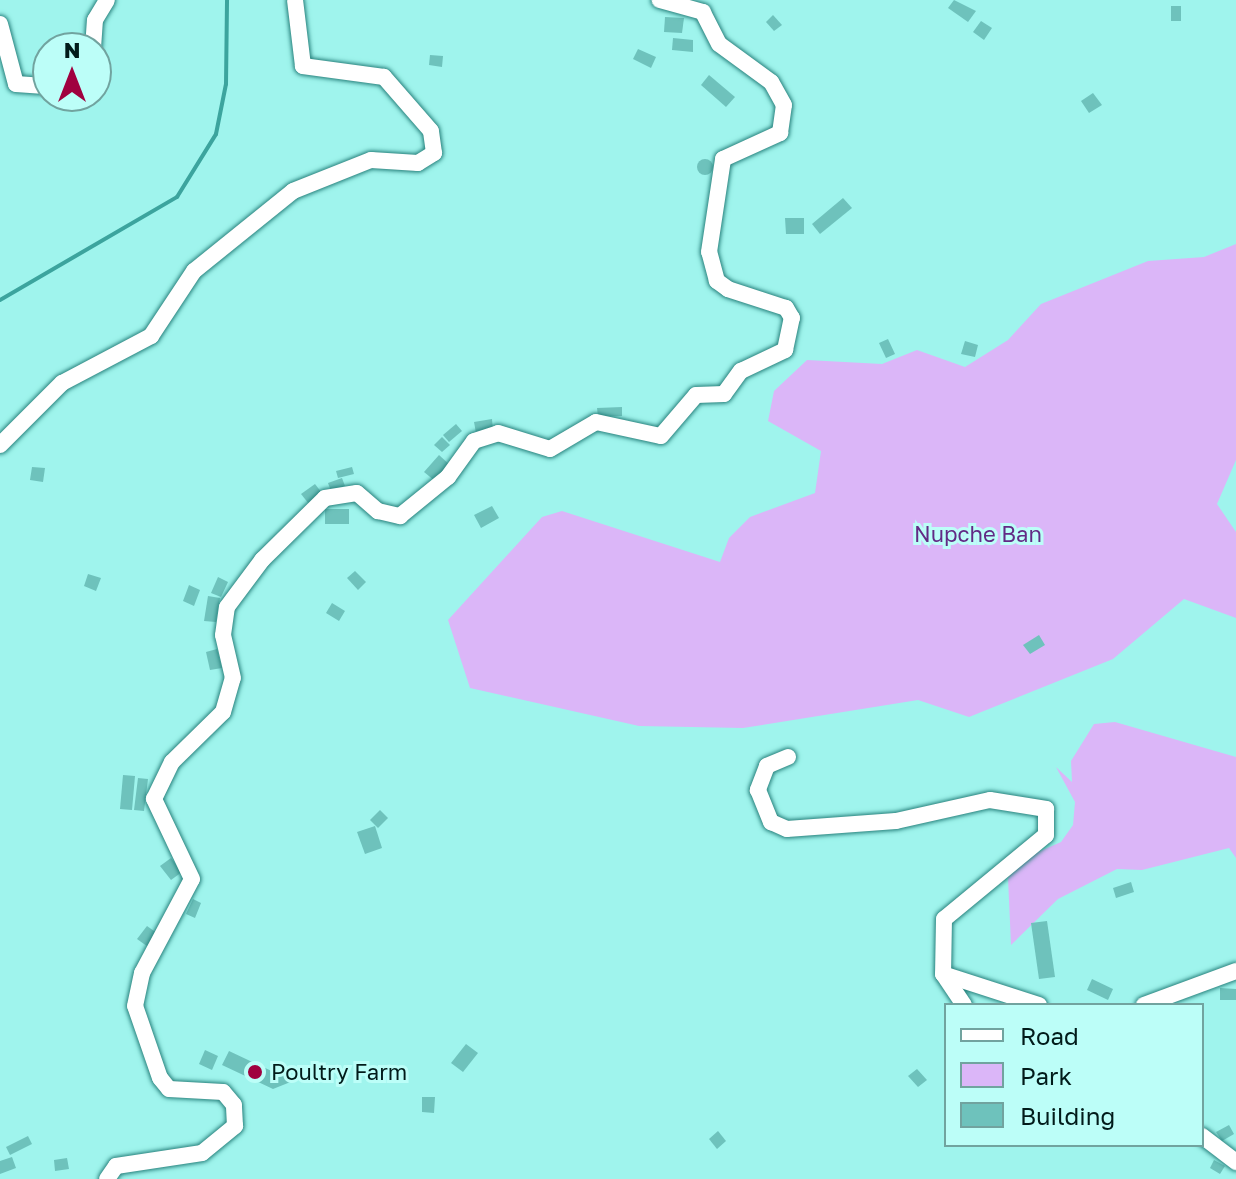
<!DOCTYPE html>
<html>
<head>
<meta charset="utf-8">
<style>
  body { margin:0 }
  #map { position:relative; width:1236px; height:1179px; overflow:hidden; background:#9ff4ed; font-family:"Golos Text",sans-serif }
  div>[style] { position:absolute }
  .green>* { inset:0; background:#dbb6f8 }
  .stream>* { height:4px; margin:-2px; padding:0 2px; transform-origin:2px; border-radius:2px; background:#3ca49e }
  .building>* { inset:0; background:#6ec2bc }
  .round { border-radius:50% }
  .roads { filter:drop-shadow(0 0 2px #28827d) drop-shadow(0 0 2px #28827d) }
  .minor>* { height:16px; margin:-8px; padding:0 8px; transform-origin:8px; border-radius:8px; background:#fff }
  .dots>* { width:22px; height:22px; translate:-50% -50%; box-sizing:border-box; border:4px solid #bcfef8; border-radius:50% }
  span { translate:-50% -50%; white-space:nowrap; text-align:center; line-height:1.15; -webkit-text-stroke:6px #bcfef8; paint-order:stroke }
  .park-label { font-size:22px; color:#622a85 }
  .poi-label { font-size:22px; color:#011b1a }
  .left { translate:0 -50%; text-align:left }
  .legend { position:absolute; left:944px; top:1003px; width:260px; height:144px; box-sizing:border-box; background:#bcfef8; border:2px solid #71a39f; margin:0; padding:10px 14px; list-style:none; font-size:24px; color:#011b1a }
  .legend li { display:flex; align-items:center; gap:16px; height:40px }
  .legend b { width:40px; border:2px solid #71a39f }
  .north { position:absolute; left:32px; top:32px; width:80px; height:80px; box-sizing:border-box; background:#bcfef8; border:2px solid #71a39f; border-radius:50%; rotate:0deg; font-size:22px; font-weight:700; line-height:32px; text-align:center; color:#011b1a }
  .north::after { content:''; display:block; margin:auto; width:28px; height:36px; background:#a0013f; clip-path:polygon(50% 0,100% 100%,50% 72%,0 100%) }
</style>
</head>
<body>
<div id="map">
  <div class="green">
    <i style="clip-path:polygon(1236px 244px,1236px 460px,1217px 504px,1236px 532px,1236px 618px,1184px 599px,1113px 659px,969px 717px,918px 700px,743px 728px,639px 726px,470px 688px,448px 620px,542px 517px,562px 511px,720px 562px,729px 538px,750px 517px,815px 493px,821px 451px,768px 421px,774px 391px,807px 360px,882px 364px,917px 350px,965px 367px,1008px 340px,1041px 304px,1148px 261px,1204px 257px)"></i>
    <i style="clip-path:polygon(1115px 722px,1236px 757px,1236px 858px,1229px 848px,1142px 870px,1117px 869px,1058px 899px,1011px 945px,1008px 878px,1022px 859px,1061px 842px,1073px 825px,1075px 802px,1056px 767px,1072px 782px,1071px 761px,1094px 724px)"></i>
  </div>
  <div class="stream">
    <i style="left:0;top:300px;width:205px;rotate:-30.2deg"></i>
    <i style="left:177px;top:197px;width:74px;rotate:-58.2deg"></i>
    <i style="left:216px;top:134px;width:51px;rotate:-78.7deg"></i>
    <i style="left:226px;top:84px;width:84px;rotate:-89.3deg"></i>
  </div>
  <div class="building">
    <i style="clip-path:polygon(954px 0,976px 11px,968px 22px,948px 8px)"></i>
    <i style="clip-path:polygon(1171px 6px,1181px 6px,1181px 21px,1171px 21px)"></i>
    <i style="clip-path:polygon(773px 15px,782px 25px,774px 31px,766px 22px)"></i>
    <i style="clip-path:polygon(665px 17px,684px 18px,682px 33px,664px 32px)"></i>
    <i style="clip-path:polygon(981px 21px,992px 28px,984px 40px,973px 32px)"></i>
    <i style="clip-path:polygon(673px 38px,693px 40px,693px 52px,672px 50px)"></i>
    <i style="clip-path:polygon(638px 49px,656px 57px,651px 68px,633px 59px)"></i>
    <i style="clip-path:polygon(430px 55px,443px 56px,442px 67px,429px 65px)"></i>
    <i style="clip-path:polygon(709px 75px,735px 97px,726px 107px,701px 85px)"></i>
    <i style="clip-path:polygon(1093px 93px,1102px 105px,1089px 113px,1081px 101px)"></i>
    <i class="round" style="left:697px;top:159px;width:16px;height:16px"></i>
    <i style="clip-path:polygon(843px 198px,852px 208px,820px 234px,812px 224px)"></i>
    <i style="clip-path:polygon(785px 218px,804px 218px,804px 234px,786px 234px)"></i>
    <i style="clip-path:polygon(888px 339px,895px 354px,886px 358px,879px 343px)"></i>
    <i style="clip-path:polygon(965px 341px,978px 345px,975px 357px,961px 354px)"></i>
    <i style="clip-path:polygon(622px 407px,622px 416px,598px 417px,597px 408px)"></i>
    <i style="clip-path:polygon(492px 419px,493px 430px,476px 433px,474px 422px)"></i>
    <i style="clip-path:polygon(456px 424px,462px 431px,449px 442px,443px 435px)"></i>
    <i style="clip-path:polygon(442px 437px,450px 445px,442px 452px,434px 445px)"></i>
    <i style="clip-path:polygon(439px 455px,450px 465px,435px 481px,424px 472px)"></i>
    <i style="clip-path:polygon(32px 467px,45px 468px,43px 482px,30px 480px)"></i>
    <i style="clip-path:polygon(352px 467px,354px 474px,338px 478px,336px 471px)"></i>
    <i style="clip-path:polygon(342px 478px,345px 486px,331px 491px,328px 483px)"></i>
    <i style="clip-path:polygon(315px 484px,322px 493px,309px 504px,301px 494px)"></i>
    <i style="clip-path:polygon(492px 506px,499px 518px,481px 528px,474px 515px)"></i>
    <i style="clip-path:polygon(325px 509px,349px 509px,349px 524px,325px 524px)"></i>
    <i style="clip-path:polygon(355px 571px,366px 582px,358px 590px,347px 578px)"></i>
    <i style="clip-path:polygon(88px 574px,101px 578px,96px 591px,84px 586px)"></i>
    <i style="clip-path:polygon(218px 577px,228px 582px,221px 597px,211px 593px)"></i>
    <i style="clip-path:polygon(189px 585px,200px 590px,194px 606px,183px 601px)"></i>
    <i style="clip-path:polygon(208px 596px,220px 598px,216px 622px,204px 621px)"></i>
    <i style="clip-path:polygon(332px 603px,345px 611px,339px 621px,326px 613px)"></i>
    <i style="clip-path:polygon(1039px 635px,1045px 645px,1030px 654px,1023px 645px)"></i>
    <i style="clip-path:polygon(217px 649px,222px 668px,210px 670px,206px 652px)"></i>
    <i style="clip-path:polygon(123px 775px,135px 776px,132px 810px,120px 809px)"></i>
    <i style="clip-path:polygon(138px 778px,148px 779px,144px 811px,134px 810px)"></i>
    <i style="clip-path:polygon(380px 810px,388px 818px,378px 828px,370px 820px)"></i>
    <i style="clip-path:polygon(375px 826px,382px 848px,365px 854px,357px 832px)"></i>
    <i style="clip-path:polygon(171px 858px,182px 872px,171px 880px,160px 866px)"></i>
    <i style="clip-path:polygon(1131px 882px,1134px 892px,1116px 898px,1113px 888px)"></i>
    <i style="clip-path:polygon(193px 899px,201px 903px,195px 918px,186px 914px)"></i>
    <i style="clip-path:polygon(1047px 921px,1055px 977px,1039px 979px,1031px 923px)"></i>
    <i style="clip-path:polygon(147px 926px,161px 936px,151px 949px,137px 939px)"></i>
    <i style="clip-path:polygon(1092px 979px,1113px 989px,1108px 1000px,1087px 990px)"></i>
    <i style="clip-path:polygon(1220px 988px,1236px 989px,1236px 1000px,1220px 1000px)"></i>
    <i style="clip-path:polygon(466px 1044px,478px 1053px,463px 1072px,451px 1063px)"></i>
    <i style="clip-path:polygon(205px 1050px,218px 1056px,212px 1070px,199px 1064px)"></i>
    <i style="clip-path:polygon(229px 1051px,278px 1074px,289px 1070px,293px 1081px,273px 1089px,222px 1065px)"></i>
    <i style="clip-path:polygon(917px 1069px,927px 1080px,918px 1087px,908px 1076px)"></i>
    <i style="clip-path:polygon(422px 1097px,435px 1097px,434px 1113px,422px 1112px)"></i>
    <i style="clip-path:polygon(1229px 1125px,1234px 1134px,1222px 1141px,1216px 1132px)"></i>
    <i style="clip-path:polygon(718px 1131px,726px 1141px,717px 1149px,709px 1139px)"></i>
    <i style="clip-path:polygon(28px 1136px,32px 1144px,10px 1155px,6px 1147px)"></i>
    <i style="clip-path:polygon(12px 1157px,16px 1168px,0 1174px,0 1161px)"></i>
    <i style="clip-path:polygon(67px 1158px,69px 1169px,55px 1171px,54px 1160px)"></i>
    <i style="clip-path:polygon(1214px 1160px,1225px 1166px,1220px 1174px,1210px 1168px)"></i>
  </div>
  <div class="roads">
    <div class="minor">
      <i style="left:0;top:24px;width:62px;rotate:75.1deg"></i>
      <i style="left:16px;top:84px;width:32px;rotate:4deg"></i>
      <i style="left:93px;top:48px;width:28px;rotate:-86deg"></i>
      <i style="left:95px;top:20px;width:23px;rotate:-59deg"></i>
      <i style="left:0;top:445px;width:88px;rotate:-45deg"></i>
      <i style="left:62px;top:383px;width:101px;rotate:-27.8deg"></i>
      <i style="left:151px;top:336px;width:78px;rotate:-56.5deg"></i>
      <i style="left:194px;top:271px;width:127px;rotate:-38.9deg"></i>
      <i style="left:293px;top:191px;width:84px;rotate:-21.7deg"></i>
      <i style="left:371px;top:160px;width:47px;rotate:3.7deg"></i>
      <i style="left:418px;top:163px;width:19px;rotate:-32deg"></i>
      <i style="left:434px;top:153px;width:22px;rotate:-98deg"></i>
      <i style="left:431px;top:131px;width:72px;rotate:-131deg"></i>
      <i style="left:384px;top:77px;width:82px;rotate:-172.3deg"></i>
      <i style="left:303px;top:66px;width:66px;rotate:-96.9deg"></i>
      <i style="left:788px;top:757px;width:23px;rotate:157deg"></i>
      <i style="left:767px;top:766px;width:26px;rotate:111deg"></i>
      <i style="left:758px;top:790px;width:35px;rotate:68deg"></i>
      <i style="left:771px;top:822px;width:17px;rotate:24deg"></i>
      <i style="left:787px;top:829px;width:109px;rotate:-4.2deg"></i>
      <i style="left:896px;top:821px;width:96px;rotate:-12.6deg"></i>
      <i style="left:990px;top:800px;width:57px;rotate:9.1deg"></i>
      <i style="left:1046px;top:809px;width:26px;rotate:90deg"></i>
      <i style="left:1046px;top:835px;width:132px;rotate:140.5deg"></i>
      <i style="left:944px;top:919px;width:55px;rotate:91deg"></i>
      <i style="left:964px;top:1005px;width:37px;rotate:-124deg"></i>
      <i style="left:943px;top:974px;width:101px;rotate:17.9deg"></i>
      <i style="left:1144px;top:1005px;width:98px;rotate:-20.3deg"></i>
      <i style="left:1202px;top:1136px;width:43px;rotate:37.4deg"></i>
      <i style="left:107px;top:1179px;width:16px;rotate:-55deg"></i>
      <i style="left:116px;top:1166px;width:87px;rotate:-8.6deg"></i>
      <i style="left:202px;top:1153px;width:43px;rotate:-39.3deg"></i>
      <i style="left:235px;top:1126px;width:21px;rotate:-93deg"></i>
      <i style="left:234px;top:1105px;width:17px;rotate:-130deg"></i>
      <i style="left:223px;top:1092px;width:54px;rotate:-176.8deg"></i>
      <i style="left:169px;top:1089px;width:14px;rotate:-129deg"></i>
      <i style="left:160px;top:1078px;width:76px;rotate:-109.1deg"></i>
      <i style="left:135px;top:1006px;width:34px;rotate:-78deg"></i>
      <i style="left:142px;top:973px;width:106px;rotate:-62deg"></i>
      <i style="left:192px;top:879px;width:89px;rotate:-115.4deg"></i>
      <i style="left:154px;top:799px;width:41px;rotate:-64.1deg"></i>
      <i style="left:172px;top:762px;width:71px;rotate:-44.4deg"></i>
      <i style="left:223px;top:712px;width:35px;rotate:-74deg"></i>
      <i style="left:233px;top:678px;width:44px;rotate:-103.1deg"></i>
      <i style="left:223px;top:635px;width:28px;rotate:-82deg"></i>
      <i style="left:227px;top:607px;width:59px;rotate:-53.3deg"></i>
      <i style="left:262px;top:560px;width:88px;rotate:-44.5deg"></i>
      <i style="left:325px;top:498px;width:32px;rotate:-9deg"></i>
      <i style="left:357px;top:493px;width:28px;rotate:41deg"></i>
      <i style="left:378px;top:511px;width:23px;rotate:13deg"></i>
      <i style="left:400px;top:516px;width:62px;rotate:-39.1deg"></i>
      <i style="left:448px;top:477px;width:44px;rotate:-54.2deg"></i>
      <i style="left:474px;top:441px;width:25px;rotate:-18deg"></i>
      <i style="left:498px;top:433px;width:54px;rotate:17.1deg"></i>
      <i style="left:550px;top:449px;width:53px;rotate:-30.4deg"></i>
      <i style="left:596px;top:422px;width:66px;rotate:12.2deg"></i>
      <i style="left:661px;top:436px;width:54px;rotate:-49.5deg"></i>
      <i style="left:696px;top:395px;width:28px;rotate:-2deg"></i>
      <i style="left:724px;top:394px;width:29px;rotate:-54deg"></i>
      <i style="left:741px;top:371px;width:49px;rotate:-25.5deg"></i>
      <i style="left:785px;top:350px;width:33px;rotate:-78deg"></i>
      <i style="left:792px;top:318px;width:12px;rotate:-121deg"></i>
      <i style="left:786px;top:308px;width:61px;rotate:-161.9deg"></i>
      <i style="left:728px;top:289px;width:14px;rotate:-144deg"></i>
      <i style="left:717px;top:281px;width:30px;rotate:-105deg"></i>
      <i style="left:709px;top:252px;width:94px;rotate:-81.4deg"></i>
      <i style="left:723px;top:159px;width:63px;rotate:-24.5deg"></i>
      <i style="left:780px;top:133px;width:28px;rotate:-82deg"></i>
      <i style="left:784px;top:105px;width:26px;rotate:-119deg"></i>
      <i style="left:771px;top:82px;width:64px;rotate:-143.8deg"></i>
      <i style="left:719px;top:44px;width:36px;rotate:-117deg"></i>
      <i style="left:703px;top:12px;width:45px;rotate:-164.4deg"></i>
    </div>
  </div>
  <div class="dots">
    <i style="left:255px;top:1072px;background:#a0013f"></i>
  </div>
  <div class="park-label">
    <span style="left:978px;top:534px">Nupche Ban</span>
  </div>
  <div class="poi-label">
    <span class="left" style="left:271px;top:1072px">Poultry Farm</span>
  </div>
  <ul class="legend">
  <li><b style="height:10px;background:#fff"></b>Road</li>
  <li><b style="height:22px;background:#dbb6f8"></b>Park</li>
  <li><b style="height:22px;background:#6ec2bc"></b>Building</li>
  </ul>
  <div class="north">N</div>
</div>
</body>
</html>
